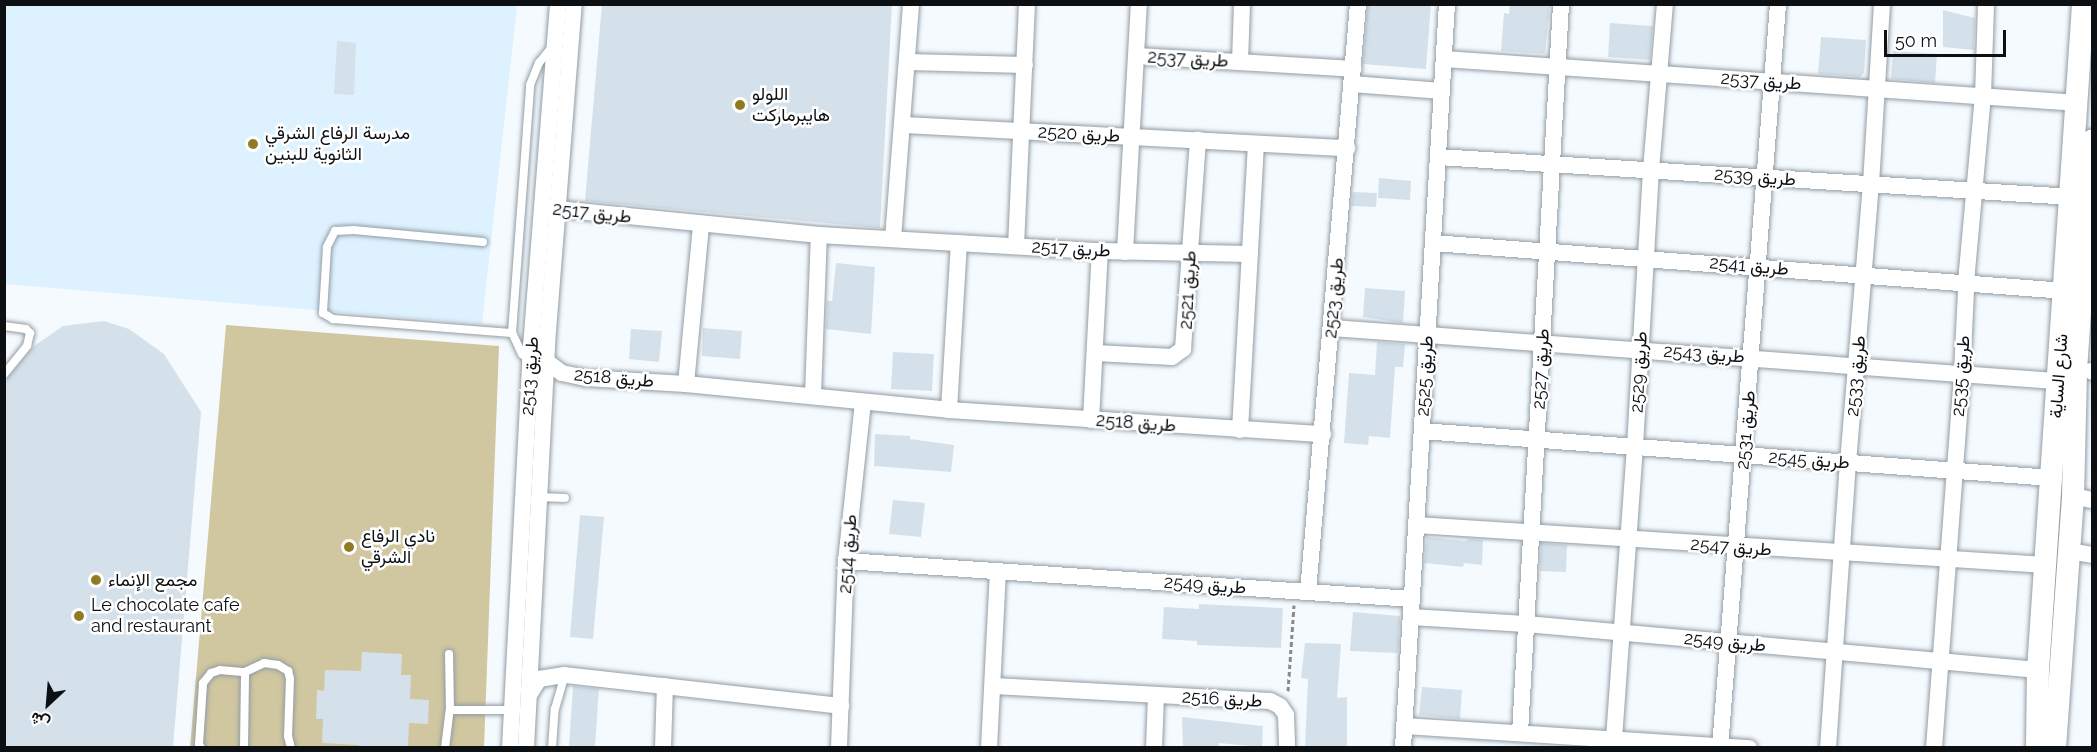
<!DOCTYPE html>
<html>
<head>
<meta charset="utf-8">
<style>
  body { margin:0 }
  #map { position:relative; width:2097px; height:752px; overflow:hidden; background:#f5fafe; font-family:Raleway,Vazirmatn,sans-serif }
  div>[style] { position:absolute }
  .built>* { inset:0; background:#ddf1fe }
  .green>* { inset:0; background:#d0c69f }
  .building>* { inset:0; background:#d5e1ea }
  .path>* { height:3px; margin-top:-1.5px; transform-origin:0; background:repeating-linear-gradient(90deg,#858a8d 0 4.5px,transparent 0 7.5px) }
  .roads { filter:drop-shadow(0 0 2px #919da5) drop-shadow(0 0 2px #919da5) }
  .lane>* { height:8px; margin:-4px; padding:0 4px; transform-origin:4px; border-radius:4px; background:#fff }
  .street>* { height:16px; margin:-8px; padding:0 8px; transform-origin:8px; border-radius:8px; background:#fff }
  .secondary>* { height:22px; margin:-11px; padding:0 11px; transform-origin:11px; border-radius:11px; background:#fff }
  .dots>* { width:16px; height:16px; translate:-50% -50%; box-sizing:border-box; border:3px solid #fff; border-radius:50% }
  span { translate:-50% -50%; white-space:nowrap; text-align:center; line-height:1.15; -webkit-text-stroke:5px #fff; paint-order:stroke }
  .street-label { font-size:18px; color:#0c1013 }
  .poi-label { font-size:18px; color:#0c1013 }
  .left { translate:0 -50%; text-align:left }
  .frame { position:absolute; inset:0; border:6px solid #0c1013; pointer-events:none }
  .north { position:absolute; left:18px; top:674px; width:60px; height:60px; -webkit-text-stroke:4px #fff; paint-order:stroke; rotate:206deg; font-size:16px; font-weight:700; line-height:24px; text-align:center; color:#0c1013 }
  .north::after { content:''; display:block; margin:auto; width:21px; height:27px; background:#0c1013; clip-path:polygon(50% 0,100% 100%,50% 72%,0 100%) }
  .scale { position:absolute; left:1884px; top:30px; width:122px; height:27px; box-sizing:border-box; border:3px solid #0c1013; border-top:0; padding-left:8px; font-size:18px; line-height:21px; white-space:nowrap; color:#0c1013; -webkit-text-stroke:4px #fff; paint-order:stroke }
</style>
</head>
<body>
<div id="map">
  <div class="built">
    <i style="clip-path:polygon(4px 5px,517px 5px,482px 324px,5px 284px)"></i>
  </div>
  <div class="green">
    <i style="clip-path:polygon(226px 325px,499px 346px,484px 747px,190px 748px)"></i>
  </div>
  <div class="building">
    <i style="clip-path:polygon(602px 4px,892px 4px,880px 228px,585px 201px)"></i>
    <i style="clip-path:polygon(1368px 4px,1431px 4px,1426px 69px,1363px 64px)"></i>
    <i style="clip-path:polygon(1510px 4px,1550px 4px,1545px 54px,1501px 51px,1504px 13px,1509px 14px)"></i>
    <i style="clip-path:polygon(1943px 10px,1975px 18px,1974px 50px,1943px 47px)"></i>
    <i style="clip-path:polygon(1610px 23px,1653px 26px,1650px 60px,1608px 57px)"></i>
    <i style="clip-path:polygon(1821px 37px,1866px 40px,1864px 73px,1860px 77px,1818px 74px)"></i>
    <i style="clip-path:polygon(337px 41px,356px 43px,354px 95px,334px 94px)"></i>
    <i style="clip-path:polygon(1893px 51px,1937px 54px,1935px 83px,1891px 79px)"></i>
    <i style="clip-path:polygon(1379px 178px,1411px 181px,1410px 200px,1378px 198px)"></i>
    <i style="clip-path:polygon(1353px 192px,1377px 193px,1376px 207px,1351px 206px)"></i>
    <i style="clip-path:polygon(836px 263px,875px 267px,871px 334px,826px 329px,827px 301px,832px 301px)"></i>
    <i style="clip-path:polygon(1365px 288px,1405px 291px,1403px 323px,1363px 317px)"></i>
    <i style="clip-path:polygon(104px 321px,129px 329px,164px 354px,201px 412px,173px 747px,4px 747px,4px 382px,34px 346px,63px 326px)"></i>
    <i style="clip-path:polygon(703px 328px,742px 331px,740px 359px,702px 356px)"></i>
    <i style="clip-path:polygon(631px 329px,662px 331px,659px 362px,629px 359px)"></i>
    <i style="clip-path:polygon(1377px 342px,1405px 344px,1403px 367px,1395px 367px,1390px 438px,1369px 436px,1368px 445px,1344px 443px,1349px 373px,1375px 375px)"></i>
    <i style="clip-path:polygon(893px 352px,934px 354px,932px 391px,891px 389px)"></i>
    <i style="clip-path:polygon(875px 434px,910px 436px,910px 439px,954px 445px,951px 472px,874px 466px)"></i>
    <i style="clip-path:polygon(893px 500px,925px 503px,921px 537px,889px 534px)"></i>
    <i style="clip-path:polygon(580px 515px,604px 517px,593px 639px,570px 637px)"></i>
    <i style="clip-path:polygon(1427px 537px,1467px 541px,1468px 539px,1483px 540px,1482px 565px,1464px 563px,1463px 567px,1424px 563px)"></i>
    <i style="clip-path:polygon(1541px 543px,1567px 545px,1566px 572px,1540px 571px)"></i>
    <i style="clip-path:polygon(1199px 604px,1283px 608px,1281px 648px,1197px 645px,1197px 641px,1162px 639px,1164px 607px,1199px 609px)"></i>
    <i style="clip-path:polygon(1353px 612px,1400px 616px,1398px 653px,1350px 651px)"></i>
    <i style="clip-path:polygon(1305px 643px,1341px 644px,1337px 698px,1347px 697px,1347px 747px,1305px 747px,1308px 679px,1301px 678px)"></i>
    <i style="clip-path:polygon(362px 652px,402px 654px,401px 675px,411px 675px,410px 699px,429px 700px,428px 724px,409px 723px,408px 747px,359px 747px,359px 745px,322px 743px,323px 719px,316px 719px,317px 690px,324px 691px,325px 670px,361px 671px)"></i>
    <i style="clip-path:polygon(573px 686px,599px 689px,595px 747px,569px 747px)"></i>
    <i style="clip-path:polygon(1422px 687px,1462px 690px,1460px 719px,1419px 715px)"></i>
    <i style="clip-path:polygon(1182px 717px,1263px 726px,1262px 747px,1219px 743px,1219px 747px,1183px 747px)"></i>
  </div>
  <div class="path">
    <i style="left:1288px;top:691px;width:86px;rotate:-86deg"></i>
  </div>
  <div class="roads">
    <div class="lane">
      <i style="left:483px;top:242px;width:130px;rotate:-174.7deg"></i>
      <i style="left:354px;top:230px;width:19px;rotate:177deg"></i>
      <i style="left:335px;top:231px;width:18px;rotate:117deg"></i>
      <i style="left:327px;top:247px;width:66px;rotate:93.5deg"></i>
      <i style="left:323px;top:313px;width:12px;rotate:31deg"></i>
      <i style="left:333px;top:319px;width:180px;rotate:4.5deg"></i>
      <i style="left:4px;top:326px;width:22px;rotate:8deg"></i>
      <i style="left:26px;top:329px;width:6px;rotate:45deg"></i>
      <i style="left:30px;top:333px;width:13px;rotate:103deg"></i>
      <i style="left:27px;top:346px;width:36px;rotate:129deg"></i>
      <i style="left:530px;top:360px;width:10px;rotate:-143deg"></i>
      <i style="left:522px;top:354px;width:23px;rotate:-115deg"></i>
      <i style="left:512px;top:333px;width:249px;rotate:-85.8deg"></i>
      <i style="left:530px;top:85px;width:24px;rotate:-68deg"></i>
      <i style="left:539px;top:63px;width:19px;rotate:-51deg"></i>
      <i style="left:539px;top:497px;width:26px;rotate:2deg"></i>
      <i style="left:450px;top:710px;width:62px"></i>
      <i style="left:201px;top:748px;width:4px;rotate:-117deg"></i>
      <i style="left:199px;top:744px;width:61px;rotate:-86.2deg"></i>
      <i style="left:203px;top:683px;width:13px;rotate:-51deg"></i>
      <i style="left:211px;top:673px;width:9px;rotate:-18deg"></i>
      <i style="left:220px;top:670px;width:25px;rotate:5deg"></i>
      <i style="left:244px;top:748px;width:76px;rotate:-89.2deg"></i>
      <i style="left:245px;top:672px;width:21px;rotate:-25deg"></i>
      <i style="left:264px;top:663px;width:14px;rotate:8deg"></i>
      <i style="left:278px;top:665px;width:12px;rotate:31deg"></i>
      <i style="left:288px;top:671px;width:8px;rotate:76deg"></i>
      <i style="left:290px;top:679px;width:57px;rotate:92deg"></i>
      <i style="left:288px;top:736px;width:12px;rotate:76deg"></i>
      <i style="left:445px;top:748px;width:38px;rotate:-83deg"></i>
      <i style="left:450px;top:710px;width:56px;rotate:-91deg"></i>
      <i style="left:552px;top:748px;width:39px;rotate:-86deg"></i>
      <i style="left:555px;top:709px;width:35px;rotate:-74deg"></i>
    </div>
    <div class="street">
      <i style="left:1137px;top:56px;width:217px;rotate:3.4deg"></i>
      <i style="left:1444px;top:59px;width:636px;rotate:3.97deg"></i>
      <i style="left:908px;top:62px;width:117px;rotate:1.5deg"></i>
      <i style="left:1240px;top:62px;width:58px;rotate:-88deg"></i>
      <i style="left:1352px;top:84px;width:90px;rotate:4.4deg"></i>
      <i style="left:903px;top:125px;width:445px;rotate:3deg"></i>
      <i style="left:1438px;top:157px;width:635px;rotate:3.61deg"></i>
      <i style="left:548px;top:208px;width:272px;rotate:5.7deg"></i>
      <i style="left:819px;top:235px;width:281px;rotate:3.3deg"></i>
      <i style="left:1100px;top:251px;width:150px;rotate:1.1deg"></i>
      <i style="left:893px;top:239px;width:236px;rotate:-85.6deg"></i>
      <i style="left:1433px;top:243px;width:634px;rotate:4.34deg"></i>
      <i style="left:1016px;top:246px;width:242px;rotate:-87.4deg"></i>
      <i style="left:1125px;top:252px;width:248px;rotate:-86.8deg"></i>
      <i style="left:1332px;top:328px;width:739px;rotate:4.19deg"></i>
      <i style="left:1096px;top:353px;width:76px;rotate:3deg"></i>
      <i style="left:1172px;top:357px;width:14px;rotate:-36deg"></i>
      <i style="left:1183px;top:349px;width:210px;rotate:-85.9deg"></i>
      <i style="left:546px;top:361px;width:20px;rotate:37deg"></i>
      <i style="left:562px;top:373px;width:25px;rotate:12deg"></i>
      <i style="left:586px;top:378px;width:100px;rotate:3.4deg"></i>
      <i style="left:686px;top:384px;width:264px;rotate:5.6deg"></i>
      <i style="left:949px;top:410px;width:375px;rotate:3.7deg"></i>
      <i style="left:2091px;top:371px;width:1px;rotate:45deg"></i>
      <i style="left:686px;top:384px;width:161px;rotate:-84.6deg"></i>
      <i style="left:813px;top:395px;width:160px;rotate:-87.9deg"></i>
      <i style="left:949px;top:410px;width:167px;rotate:-86.6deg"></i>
      <i style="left:1091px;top:420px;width:169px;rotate:-87deg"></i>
      <i style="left:1240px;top:430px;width:286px;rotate:-86.8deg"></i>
      <i style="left:1422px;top:431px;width:632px;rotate:4.27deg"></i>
      <i style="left:2073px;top:496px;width:19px;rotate:12deg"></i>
      <i style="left:1416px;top:525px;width:631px;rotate:3.63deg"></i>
      <i style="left:2069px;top:551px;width:23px;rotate:10deg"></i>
      <i style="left:846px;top:561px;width:567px;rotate:3.84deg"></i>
      <i style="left:1308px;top:592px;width:590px;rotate:-85.14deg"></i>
      <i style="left:1411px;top:617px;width:115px;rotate:3.5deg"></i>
      <i style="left:1526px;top:624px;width:514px;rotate:5.13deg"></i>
      <i style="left:994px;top:686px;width:276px;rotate:3.1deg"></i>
      <i style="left:1270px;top:701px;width:11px;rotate:27deg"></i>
      <i style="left:1280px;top:706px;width:11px;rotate:56deg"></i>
      <i style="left:1286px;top:715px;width:33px;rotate:88deg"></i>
      <i style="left:529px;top:695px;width:19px;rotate:-58deg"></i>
      <i style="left:539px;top:679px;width:26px;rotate:-9deg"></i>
      <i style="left:565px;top:675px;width:278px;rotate:6.4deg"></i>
      <i style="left:1405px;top:726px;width:345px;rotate:3.7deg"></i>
      <i style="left:1520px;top:733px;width:730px;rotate:-86.78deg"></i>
      <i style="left:1614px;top:739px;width:293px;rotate:-85.9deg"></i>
      <i style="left:1635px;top:447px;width:277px;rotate:-86.7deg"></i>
      <i style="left:1651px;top:170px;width:167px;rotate:-85.2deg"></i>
      <i style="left:510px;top:748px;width:389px;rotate:-87deg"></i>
      <i style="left:530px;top:360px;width:357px;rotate:-85.5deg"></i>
      <i style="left:526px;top:748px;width:418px;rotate:-87deg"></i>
      <i style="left:548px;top:331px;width:328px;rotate:-85.5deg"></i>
      <i style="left:663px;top:748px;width:62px;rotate:-88.2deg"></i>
      <i style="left:839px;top:748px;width:187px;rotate:-87.9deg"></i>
      <i style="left:846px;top:561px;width:159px;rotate:-83.9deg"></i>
      <i style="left:989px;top:748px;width:177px;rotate:-87.1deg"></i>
      <i style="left:1154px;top:748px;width:53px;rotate:-87.8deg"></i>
      <i style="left:1403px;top:748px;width:745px;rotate:-86.62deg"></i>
      <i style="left:1720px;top:748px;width:746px;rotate:-85.54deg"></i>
      <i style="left:1828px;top:748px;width:286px;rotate:-86deg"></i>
      <i style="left:1848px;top:463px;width:280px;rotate:-85.3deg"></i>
      <i style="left:1871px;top:184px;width:180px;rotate:-86.5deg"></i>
      <i style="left:1934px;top:748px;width:376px;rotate:-85.7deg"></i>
      <i style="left:1962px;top:373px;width:102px;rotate:-87.2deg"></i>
      <i style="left:1967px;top:271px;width:176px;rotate:-84.8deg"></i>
      <i style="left:1983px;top:96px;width:92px;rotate:-88.1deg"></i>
    </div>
    <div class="secondary">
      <i style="left:2037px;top:748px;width:78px;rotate:-89.3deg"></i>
      <i style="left:2038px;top:670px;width:668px;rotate:-86.13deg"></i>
      <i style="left:2055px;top:748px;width:253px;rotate:-85.9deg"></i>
      <i style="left:2073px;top:496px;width:126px;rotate:-88.6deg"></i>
      <i style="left:2076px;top:370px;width:230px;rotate:-86deg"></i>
    </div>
  </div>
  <div class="dots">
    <i style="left:740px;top:105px;background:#917b22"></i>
    <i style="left:253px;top:144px;background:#917b22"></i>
    <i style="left:349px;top:547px;background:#917b22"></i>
    <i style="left:96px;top:580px;background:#917b22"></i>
    <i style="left:79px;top:616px;background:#917b22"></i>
  </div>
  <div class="street-label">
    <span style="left:1188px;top:59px;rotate:3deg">طريق 2537</span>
    <span style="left:1761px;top:81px;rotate:4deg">طريق 2537</span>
    <span style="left:1079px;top:134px;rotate:3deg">طريق 2520</span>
    <span style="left:1755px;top:177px;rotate:4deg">طريق 2539</span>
    <span style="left:592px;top:213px;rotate:6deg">طريق 2517</span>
    <span style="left:1071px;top:249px;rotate:3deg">طريق 2517</span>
    <span style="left:1749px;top:266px;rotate:5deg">طريق 2541</span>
    <span style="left:1188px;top:290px;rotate:-87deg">طريق 2521</span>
    <span style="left:1334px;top:298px;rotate:-85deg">طريق 2523</span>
    <span style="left:1704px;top:354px;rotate:4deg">طريق 2543</span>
    <span style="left:1541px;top:369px;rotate:-87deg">طريق 2527</span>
    <span style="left:1639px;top:372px;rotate:-87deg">طريق 2529</span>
    <span style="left:530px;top:376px;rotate:-86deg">طريق 2513</span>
    <span style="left:1425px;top:376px;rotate:-87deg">طريق 2525</span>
    <span style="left:1856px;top:376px;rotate:-85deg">طريق 2533</span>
    <span style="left:1961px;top:376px;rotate:-86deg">طريق 2535</span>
    <span style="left:2059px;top:376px;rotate:-86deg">شارع الساية</span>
    <span style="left:614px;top:378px;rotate:5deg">طريق 2518</span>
    <span style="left:1136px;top:423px;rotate:4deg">طريق 2518</span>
    <span style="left:1746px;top:430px;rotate:-85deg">طريق 2531</span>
    <span style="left:1809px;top:460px;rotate:4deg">طريق 2545</span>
    <span style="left:1731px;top:547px;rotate:4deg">طريق 2547</span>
    <span style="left:848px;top:554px;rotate:-86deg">طريق 2514</span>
    <span style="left:1205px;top:585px;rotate:4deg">طريق 2549</span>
    <span style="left:1725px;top:642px;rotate:5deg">طريق 2549</span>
    <span style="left:1222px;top:699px;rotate:3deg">طريق 2516</span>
  </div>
  <div class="poi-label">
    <span class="left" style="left:752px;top:105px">اللولو<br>هايبرماركت</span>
    <span class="left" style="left:265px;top:144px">مدرسة الرفاع الشرقي<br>الثانوية للبنين</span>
    <span class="left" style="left:361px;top:547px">نادي الرفاع<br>الشرقي</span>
    <span class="left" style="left:108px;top:580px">مجمع الإنماء</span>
    <span class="left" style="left:91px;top:616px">Le chocolate cafe<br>and restaurant</span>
  </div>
  <div class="frame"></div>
  <div class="north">ش</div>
  <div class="scale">50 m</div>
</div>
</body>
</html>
